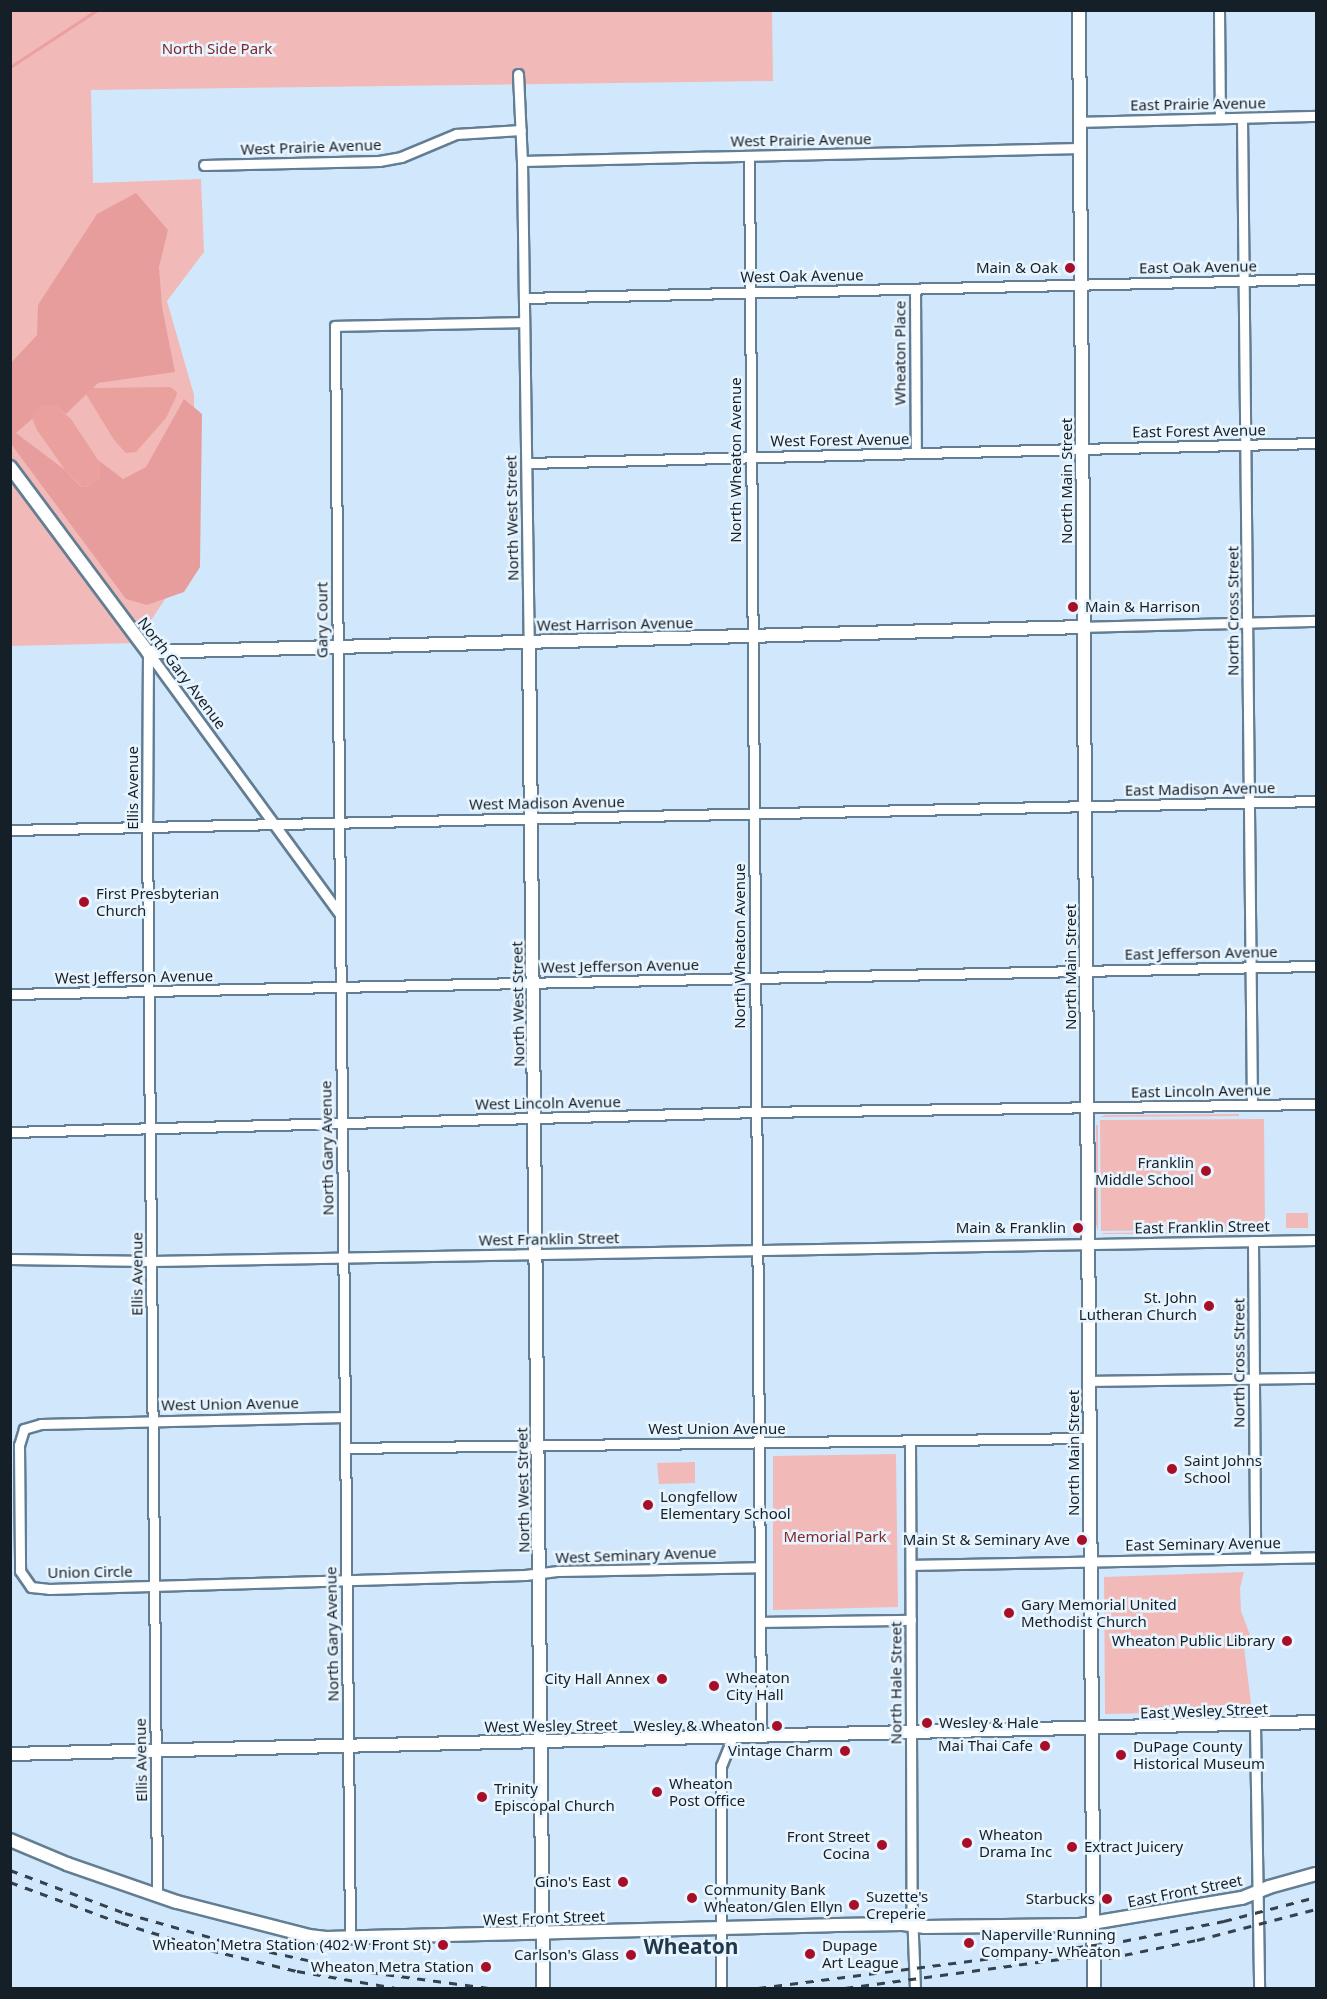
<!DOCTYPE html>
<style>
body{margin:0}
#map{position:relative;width:1327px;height:1999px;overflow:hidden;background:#d1e8fc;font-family:"Noto Sans",sans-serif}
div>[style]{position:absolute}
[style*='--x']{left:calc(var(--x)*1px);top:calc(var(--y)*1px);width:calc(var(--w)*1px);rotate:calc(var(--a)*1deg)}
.green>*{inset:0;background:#f1bab8}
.forest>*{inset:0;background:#e79d9b}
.water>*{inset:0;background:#eaa09d}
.stream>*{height:3px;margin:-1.5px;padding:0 1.5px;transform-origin:1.5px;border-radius:1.5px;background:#eaa09d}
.roads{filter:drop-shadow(2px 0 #637e93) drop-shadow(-2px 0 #637e93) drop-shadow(0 2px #637e93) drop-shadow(0 -2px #637e93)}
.minor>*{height:9px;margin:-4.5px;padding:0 4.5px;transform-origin:4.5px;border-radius:4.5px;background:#fff}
.tertiary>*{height:12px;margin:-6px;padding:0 6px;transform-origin:6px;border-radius:6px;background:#fff}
.rail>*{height:3px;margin-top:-1.5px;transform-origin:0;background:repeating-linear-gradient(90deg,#35424d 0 8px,transparent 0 16px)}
.dots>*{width:16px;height:16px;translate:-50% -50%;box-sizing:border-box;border:3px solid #e8f4fe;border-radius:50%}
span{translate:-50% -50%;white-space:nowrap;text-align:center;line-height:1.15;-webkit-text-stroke:5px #e8f4fe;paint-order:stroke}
.park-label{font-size:15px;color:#7f292d}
.street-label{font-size:15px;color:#141f28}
.poi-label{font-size:15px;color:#141f28}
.right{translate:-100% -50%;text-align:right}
.left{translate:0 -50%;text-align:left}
.district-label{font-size:21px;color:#20384b;font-weight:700}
.frame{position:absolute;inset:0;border:12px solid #141f28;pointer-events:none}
</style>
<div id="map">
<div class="green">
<i style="clip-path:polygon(10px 11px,772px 11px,773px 81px,91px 90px,93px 183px,201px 179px,204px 252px,167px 301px,194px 395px,194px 526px,177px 581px,136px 643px,11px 646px)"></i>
<i style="clip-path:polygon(1239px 1114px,1239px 1116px,1100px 1117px,1106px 1115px)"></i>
<i style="clip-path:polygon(1264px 1119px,1265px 1229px,1101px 1231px,1100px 1120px)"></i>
<i style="clip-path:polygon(1096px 1125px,1098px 1125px,1098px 1231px,1096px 1224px)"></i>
<i style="clip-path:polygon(1286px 1213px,1308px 1213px,1308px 1228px,1286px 1228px)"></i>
<i style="clip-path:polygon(1240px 1231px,1240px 1234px,1102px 1234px,1103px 1233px)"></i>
<i style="clip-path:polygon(896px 1454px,898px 1607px,773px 1610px,773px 1456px)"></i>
<i style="clip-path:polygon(695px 1462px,695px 1483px,659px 1484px,657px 1463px)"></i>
<i style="clip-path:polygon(1244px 1572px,1240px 1588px,1241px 1611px,1250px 1635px,1244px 1647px,1252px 1711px,1105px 1714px,1104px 1577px)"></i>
</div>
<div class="forest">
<i style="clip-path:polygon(136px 193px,168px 230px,159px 267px,162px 307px,175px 372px,98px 383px,66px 414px,56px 406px,32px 416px,32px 419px,16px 433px,65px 470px,81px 487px,90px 486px,100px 477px,98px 460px,123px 479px,146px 467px,184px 399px,202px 414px,200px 567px,184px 592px,147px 605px,126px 599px,11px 444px,10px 364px,37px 335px,38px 305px,97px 214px)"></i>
</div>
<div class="water">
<i style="clip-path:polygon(170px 387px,177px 392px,176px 397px,166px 418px,136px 452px,126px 453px,114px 440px,86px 394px,92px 388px)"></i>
<i style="clip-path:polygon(48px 404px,56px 406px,71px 419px,98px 460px,100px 477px,90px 486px,82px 487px,65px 470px,37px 430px,31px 416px,41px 406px)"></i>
</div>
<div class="stream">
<i style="--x:10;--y:67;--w:104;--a:-33.2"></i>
</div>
<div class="roads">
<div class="minor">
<i style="--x:1219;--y:10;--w:108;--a:89.5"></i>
<i style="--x:518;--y:74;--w:87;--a:87.4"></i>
<i style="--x:522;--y:161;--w:480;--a:89.2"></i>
<i style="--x:1242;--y:118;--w:987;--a:89.42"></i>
<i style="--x:1080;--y:122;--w:236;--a:-1.5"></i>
<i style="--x:749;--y:156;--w:1580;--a:89.56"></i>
<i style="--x:522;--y:161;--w:558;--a:-1.33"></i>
<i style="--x:204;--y:165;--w:175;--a:-1.3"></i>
<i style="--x:379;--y:161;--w:22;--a:-10"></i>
<i style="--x:401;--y:157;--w:60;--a:-22.7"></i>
<i style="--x:456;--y:134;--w:65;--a:-3.5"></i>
<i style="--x:915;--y:289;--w:164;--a:89.7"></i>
<i style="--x:524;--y:298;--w:792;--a:-1.37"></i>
<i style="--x:527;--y:463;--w:789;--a:-1.45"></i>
<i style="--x:1083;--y:627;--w:233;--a:-1.5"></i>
<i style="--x:148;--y:652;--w:325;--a:53.8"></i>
<i style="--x:340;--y:914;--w:1023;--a:89.44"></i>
<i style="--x:148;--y:652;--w:175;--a:90.3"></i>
<i style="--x:147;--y:827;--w:1069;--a:89.46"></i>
<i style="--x:10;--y:830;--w:1306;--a:-1.27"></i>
<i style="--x:340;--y:914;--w:588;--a:-90.49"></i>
<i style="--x:335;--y:326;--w:189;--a:-1.2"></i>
<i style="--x:10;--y:994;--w:1306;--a:-1.23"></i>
<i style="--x:10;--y:1132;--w:747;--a:-1.53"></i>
<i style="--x:757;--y:1112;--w:559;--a:-0.82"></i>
<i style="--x:1253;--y:1241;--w:316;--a:89.6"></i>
<i style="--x:10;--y:1259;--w:142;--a:0.8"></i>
<i style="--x:152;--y:1261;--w:1164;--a:-1.03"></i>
<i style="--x:1089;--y:1381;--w:227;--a:-0.8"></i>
<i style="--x:345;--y:1417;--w:304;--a:178.7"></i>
<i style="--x:41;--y:1424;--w:18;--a:164"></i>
<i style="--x:24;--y:1429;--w:17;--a:107"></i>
<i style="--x:19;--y:1445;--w:126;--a:89.5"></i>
<i style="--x:20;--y:1571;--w:19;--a:55"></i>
<i style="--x:31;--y:1587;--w:18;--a:6"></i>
<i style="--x:49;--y:1589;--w:476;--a:-1.7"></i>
<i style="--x:525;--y:1575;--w:34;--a:-7"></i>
<i style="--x:559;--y:1571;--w:201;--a:-1.1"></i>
<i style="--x:910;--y:1441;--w:470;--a:89.8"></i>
<i style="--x:912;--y:1911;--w:77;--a:87.8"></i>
<i style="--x:345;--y:1448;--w:744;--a:-0.77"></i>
<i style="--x:912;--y:1565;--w:404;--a:-1.1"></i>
<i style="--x:760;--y:1622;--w:151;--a:-0.8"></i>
<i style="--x:1255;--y:1725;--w:263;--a:89.1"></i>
<i style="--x:721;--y:1988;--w:222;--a:-90"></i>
<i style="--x:721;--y:1766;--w:32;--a:-68"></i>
</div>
<div class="tertiary">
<i style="--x:1079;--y:10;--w:1978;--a:89.57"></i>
<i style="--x:10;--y:467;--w:231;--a:53.3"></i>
<i style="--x:148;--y:652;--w:935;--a:-1.53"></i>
<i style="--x:529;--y:641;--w:1347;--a:89.4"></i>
<i style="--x:10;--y:1754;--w:1306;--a:-1.4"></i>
<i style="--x:10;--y:1840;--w:62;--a:22.8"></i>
<i style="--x:67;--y:1864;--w:116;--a:19.1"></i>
<i style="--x:177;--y:1902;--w:136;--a:14.4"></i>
<i style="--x:309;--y:1936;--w:17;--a:7"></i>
<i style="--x:326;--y:1938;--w:510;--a:-1.46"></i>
<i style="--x:836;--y:1925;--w:67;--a:-0.9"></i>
<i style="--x:903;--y:1924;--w:22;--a:8"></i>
<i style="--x:925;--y:1927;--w:155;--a:-0.7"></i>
<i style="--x:1080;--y:1925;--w:164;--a:-9.5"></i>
<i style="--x:1242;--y:1898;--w:29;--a:-22"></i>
<i style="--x:1269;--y:1887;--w:49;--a:-15.5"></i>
</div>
</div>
<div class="rail">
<i style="--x:10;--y:1870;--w:123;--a:20.5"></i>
<i style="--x:125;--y:1913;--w:117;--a:15.8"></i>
<i style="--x:238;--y:1945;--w:119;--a:12.2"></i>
<i style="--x:354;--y:1970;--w:136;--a:7.6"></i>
<i style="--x:10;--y:1882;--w:118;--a:20.3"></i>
<i style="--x:121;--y:1923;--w:93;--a:16.9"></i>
<i style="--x:210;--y:1950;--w:89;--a:13.6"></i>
<i style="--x:297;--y:1971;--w:99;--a:9.8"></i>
<i style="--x:1109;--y:1958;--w:90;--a:-11.6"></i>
<i style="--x:1197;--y:1940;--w:123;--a:-14.6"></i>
<i style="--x:758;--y:1988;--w:368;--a:-7.3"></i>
<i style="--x:1123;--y:1941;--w:103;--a:-11.2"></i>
<i style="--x:1224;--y:1921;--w:95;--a:-14.6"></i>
<i style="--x:845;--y:1988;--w:275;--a:-7.7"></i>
</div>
<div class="dots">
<i style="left:1070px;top:268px;background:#a70f29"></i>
<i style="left:1073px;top:607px;background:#a70f29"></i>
<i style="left:84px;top:902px;background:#a70f29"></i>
<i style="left:1206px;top:1171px;background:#a70f29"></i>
<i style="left:1078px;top:1228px;background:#a70f29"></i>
<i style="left:1209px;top:1306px;background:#a70f29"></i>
<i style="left:1172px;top:1469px;background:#a70f29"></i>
<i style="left:648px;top:1505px;background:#a70f29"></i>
<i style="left:1082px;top:1540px;background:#a70f29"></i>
<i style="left:1009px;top:1613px;background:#a70f29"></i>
<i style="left:1287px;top:1641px;background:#a70f29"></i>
<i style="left:662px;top:1679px;background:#a70f29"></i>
<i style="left:714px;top:1686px;background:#a70f29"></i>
<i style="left:927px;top:1723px;background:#a70f29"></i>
<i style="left:777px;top:1726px;background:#a70f29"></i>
<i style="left:1045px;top:1746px;background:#a70f29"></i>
<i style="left:845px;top:1751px;background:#a70f29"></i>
<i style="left:1121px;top:1755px;background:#a70f29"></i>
<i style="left:657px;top:1792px;background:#a70f29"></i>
<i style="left:482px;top:1797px;background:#a70f29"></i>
<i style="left:967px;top:1843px;background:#a70f29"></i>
<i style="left:882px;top:1845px;background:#a70f29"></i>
<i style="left:1072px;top:1847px;background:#a70f29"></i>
<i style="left:623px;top:1882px;background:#a70f29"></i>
<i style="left:692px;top:1898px;background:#a70f29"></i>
<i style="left:1107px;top:1899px;background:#a70f29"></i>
<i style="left:854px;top:1905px;background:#a70f29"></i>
<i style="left:969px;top:1943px;background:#a70f29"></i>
<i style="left:443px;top:1945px;background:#a70f29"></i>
<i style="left:810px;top:1954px;background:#a70f29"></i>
<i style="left:631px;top:1955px;background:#a70f29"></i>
<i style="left:486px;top:1967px;background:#a70f29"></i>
</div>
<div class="park-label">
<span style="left:217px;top:49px">North Side Park</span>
<span style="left:835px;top:1537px">Memorial Park</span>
</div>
<div class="street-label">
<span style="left:1198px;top:104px;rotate:-1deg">East Prairie Avenue</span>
<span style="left:801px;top:140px;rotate:-1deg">West Prairie Avenue</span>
<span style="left:311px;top:147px;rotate:-2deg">West Prairie Avenue</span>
<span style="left:1198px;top:267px;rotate:-1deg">East Oak Avenue</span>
<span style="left:802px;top:276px;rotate:-1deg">West Oak Avenue</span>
<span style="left:900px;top:353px;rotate:-90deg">Wheaton Place</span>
<span style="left:1199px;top:431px;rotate:-1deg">East Forest Avenue</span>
<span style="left:840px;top:440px;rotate:-1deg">West Forest Avenue</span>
<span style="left:736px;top:460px;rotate:-90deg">North Wheaton Avenue</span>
<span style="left:1067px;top:481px;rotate:-90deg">North Main Street</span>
<span style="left:512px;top:518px;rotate:-91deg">North West Street</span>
<span style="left:1233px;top:611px;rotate:-90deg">North Cross Street</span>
<span style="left:322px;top:620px;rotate:-90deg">Gary Court</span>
<span style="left:615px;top:624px;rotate:-1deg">West Harrison Avenue</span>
<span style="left:182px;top:673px;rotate:53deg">North Gary Avenue</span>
<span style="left:133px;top:788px;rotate:-90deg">Ellis Avenue</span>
<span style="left:1200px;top:789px;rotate:-1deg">East Madison Avenue</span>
<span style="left:547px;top:803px;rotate:-1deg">West Madison Avenue</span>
<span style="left:740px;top:946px;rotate:-90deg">North Wheaton Avenue</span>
<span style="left:1201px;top:953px;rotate:-1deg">East Jefferson Avenue</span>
<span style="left:620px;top:966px;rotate:-1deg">West Jefferson Avenue</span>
<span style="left:1071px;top:967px;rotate:-90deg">North Main Street</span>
<span style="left:134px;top:977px;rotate:-1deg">West Jefferson Avenue</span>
<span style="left:518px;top:1004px;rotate:-91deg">North West Street</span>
<span style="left:1201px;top:1091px;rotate:-1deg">East Lincoln Avenue</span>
<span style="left:548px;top:1103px;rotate:-1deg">West Lincoln Avenue</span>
<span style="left:327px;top:1148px;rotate:-91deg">North Gary Avenue</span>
<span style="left:1202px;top:1227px;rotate:-1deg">East Franklin Street</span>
<span style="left:549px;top:1239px;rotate:-1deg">West Franklin Street</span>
<span style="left:137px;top:1274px;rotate:-90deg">Ellis Avenue</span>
<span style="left:1239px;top:1363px;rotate:-90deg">North Cross Street</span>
<span style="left:230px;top:1404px;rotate:-1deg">West Union Avenue</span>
<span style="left:717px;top:1429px">West Union Avenue</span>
<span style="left:1074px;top:1453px;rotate:-90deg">North Main Street</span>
<span style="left:523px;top:1490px;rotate:-91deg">North West Street</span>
<span style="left:1203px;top:1544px;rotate:-1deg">East Seminary Avenue</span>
<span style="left:636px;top:1555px;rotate:-2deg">West Seminary Avenue</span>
<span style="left:90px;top:1572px;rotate:-1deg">Union Circle</span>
<span style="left:332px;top:1634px;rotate:-91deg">North Gary Avenue</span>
<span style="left:896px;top:1683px;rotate:-90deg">North Hale Street</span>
<span style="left:1204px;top:1711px;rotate:-2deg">East Wesley Street</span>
<span style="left:551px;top:1726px;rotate:-1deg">West Wesley Street</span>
<span style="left:141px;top:1760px;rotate:-91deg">Ellis Avenue</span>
<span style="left:1185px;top:1891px;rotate:-11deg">East Front Street</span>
<span style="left:544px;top:1918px;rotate:-2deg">West Front Street</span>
</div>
<div class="poi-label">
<span class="right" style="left:1058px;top:268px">Main &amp; Oak</span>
<span class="left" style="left:1085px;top:607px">Main &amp; Harrison</span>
<span class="left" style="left:96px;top:902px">First Presbyterian<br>Church</span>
<span class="right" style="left:1194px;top:1171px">Franklin<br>Middle School</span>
<span class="right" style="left:1066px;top:1228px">Main &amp; Franklin</span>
<span class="right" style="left:1197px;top:1306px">St. John<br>Lutheran Church</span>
<span class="left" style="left:1184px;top:1469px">Saint Johns<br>School</span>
<span class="left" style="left:660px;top:1505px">Longfellow<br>Elementary School</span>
<span class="right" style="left:1070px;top:1540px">Main St &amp; Seminary Ave</span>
<span class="left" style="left:1021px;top:1613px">Gary Memorial United<br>Methodist Church</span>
<span class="right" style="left:1275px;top:1641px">Wheaton Public Library</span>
<span class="left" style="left:726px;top:1686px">Wheaton<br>City Hall</span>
<span class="right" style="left:650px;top:1679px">City Hall Annex</span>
<span class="left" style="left:939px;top:1723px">Wesley &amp; Hale</span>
<span class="right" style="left:765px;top:1726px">Wesley &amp; Wheaton</span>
<span class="right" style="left:1033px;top:1746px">Mai Thai Cafe</span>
<span class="left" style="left:1133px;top:1755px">DuPage County<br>Historical Museum</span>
<span class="right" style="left:833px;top:1751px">Vintage Charm</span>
<span class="left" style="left:669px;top:1792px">Wheaton<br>Post Office</span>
<span class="left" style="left:494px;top:1797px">Trinity<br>Episcopal Church</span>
<span class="left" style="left:979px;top:1843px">Wheaton<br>Drama Inc</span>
<span class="right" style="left:870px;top:1845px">Front Street<br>Cocina</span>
<span class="left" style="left:1084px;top:1847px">Extract Juicery</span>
<span class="right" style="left:611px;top:1882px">Gino's East</span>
<span class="left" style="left:704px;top:1898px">Community Bank<br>Wheaton/Glen Ellyn</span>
<span class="left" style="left:866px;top:1905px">Suzette's<br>Creperie</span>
<span class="right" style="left:1095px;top:1899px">Starbucks</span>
<span class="left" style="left:981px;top:1943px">Naperville Running<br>Company- Wheaton</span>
<span class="right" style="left:431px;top:1945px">Wheaton Metra Station (402 W Front St)</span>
<span class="left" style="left:822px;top:1954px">Dupage<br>Art League</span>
<span class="right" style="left:619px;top:1955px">Carlson's Glass</span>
<span class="right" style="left:474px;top:1967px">Wheaton Metra Station</span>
</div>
<div class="district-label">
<span style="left:691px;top:1946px">Wheaton</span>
</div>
<div class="frame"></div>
</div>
